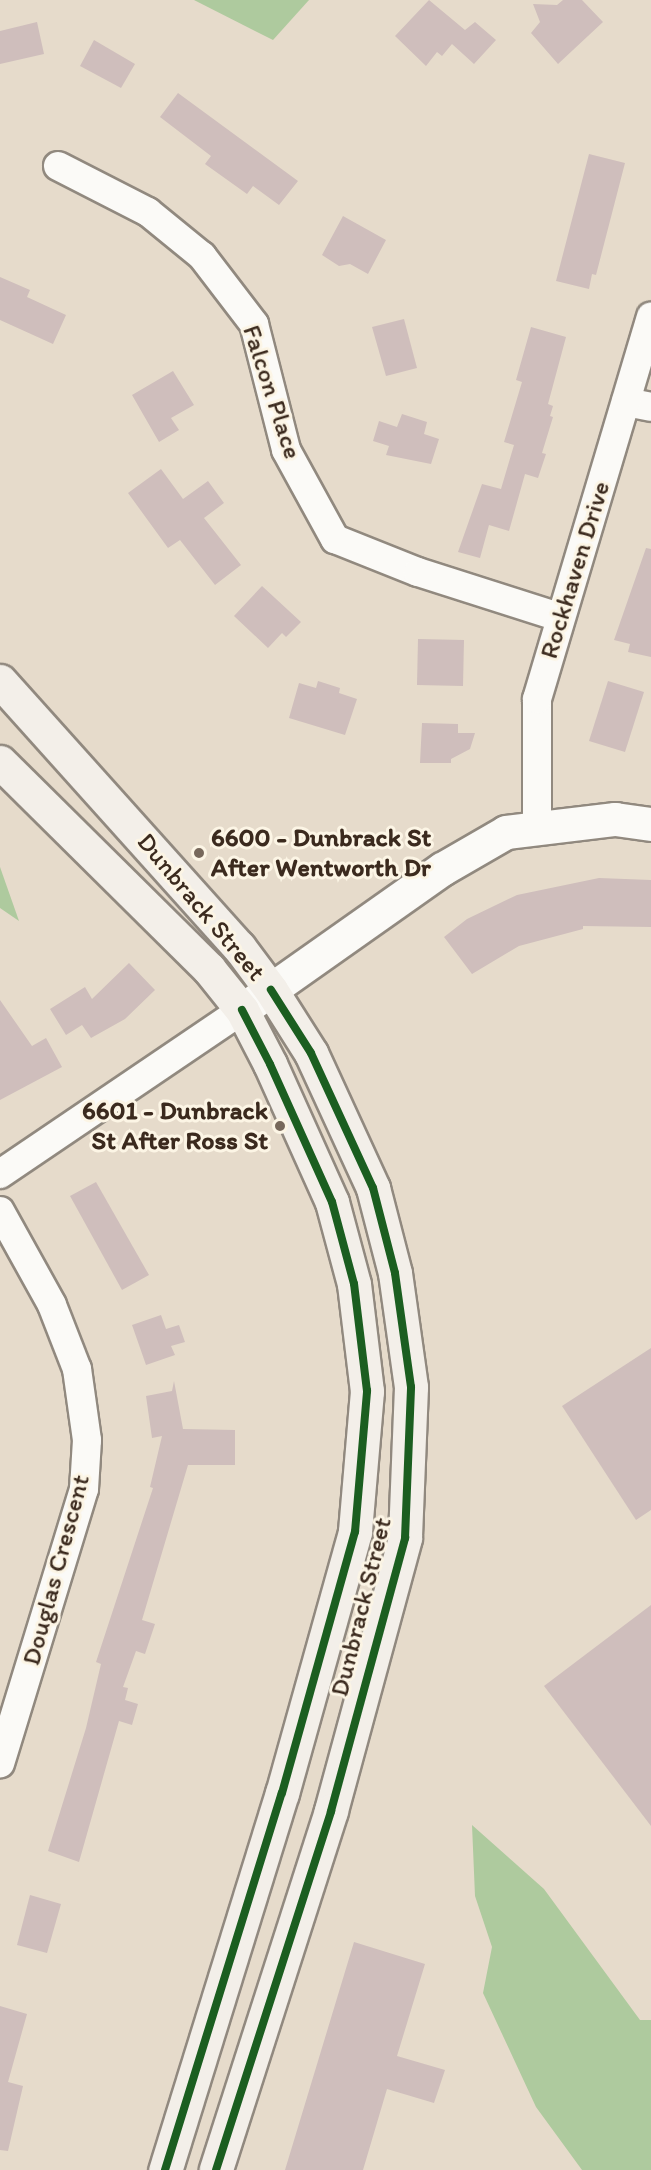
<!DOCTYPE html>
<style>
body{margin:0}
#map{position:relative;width:651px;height:2170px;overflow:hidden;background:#e6dbcb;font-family:Itim,sans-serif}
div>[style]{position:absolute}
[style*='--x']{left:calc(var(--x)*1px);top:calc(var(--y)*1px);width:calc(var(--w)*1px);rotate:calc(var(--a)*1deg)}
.forest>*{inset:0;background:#aeca9e}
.building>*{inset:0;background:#cfbebc}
.roads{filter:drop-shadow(2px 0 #91897f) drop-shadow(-2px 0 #91897f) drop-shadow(0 2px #91897f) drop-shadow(0 -2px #91897f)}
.minor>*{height:28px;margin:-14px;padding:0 14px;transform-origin:14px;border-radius:14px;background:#fbfaf7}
.tertiary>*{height:33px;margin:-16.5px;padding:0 16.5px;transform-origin:16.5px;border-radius:16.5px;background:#fbfaf7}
.secondary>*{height:33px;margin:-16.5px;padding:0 16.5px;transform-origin:16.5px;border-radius:16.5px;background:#f3efe9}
.cycleway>*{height:8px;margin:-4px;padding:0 4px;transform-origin:4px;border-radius:4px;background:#1b5e20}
.dots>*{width:16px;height:16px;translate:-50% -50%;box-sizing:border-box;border:3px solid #fcf5e5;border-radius:50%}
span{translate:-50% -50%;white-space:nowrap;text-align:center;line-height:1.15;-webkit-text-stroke:6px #fcf5e5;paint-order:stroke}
.street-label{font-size:26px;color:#3b2a1e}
.poi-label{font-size:26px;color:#3b2a1e;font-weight:700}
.left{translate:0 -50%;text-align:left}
.right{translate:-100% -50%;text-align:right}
</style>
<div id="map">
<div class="forest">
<i style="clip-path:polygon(194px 0,309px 0,273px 40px)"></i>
<i style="clip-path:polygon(0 867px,19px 921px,0 908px)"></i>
<i style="clip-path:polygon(472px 1825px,544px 1889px,640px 2020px,651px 2020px,651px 2170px,582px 2170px,536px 2107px,483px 1993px,492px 1947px,475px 1896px)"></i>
</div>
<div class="building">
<i style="clip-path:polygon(429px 0,465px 30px,475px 22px,496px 40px,474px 64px,452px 44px,442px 56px,437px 52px,426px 66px,395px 36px)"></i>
<i style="clip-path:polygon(563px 0,582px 0,603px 22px,558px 64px,531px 33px,540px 22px,533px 4px,557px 5px)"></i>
<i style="clip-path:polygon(37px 22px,44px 54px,0 64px,0 31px)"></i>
<i style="clip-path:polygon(94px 40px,135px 64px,121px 88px,80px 66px)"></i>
<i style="clip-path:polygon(178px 93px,298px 181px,279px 205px,253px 186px,247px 194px,205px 164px,211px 156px,160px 117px)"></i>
<i style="clip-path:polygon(589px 154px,625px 163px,596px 275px,592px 274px,589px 289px,556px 281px)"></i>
<i style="clip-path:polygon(343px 216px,386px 240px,368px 274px,350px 264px,339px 266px,322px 255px)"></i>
<i style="clip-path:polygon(0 277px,30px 290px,27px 297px,66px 315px,53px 344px,0 320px)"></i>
<i style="clip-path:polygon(404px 319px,417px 368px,386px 376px,372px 327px)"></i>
<i style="clip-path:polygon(531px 327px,566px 337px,548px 404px,553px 406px,550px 416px,553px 417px,542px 453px,546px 454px,538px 478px,525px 474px,509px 531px,489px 525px,480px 558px,458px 552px,482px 484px,501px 489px,514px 445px,504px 442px,522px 382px,516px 380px)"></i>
<i style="clip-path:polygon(173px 371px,194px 405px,171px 418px,179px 430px,159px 442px,132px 395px)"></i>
<i style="clip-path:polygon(402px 414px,427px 422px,424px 434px,439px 439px,431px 464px,386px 455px,389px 446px,373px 441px,379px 421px,397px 427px)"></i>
<i style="clip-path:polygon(161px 469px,183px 499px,208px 481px,224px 503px,204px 518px,241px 565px,215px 585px,180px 540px,168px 548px,128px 493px)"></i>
<i style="clip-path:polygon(646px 548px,651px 549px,651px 657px,628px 652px,630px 644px,614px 640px)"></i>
<i style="clip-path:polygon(262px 586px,301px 622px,286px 637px,282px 633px,268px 648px,234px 616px)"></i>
<i style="clip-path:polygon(418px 639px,464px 640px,463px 686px,417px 685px)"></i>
<i style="clip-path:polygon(318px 681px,340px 688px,339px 693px,357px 699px,345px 735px,289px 718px,299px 683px,316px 688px)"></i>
<i style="clip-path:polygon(608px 681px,644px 692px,625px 752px,589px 741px)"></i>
<i style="clip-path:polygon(422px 723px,458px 724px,458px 733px,475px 733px,470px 749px,451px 759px,451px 763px,420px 763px)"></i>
<i style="clip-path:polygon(599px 878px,651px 880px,651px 927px,583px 926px,583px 929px,519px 946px,472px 974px,444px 937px,467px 919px,517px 895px)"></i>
<i style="clip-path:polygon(129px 963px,155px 990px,125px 1019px,91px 1038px,82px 1025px,66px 1035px,50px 1009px,85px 987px,92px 999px)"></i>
<i style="clip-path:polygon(0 1000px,32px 1046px,46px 1038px,62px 1067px,0 1100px)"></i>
<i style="clip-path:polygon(96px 1182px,149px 1275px,122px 1290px,70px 1196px)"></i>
<i style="clip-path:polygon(161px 1315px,166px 1329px,179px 1325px,185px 1342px,171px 1346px,175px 1355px,146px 1365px,132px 1325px)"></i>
<i style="clip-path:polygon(651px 1348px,651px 1510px,636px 1520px,562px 1406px)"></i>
<i style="clip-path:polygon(174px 1381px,183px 1429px,235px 1430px,235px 1465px,188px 1465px,142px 1620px,155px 1624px,145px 1654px,136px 1651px,123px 1687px,128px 1688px,125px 1700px,138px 1704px,132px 1725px,119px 1721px,79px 1862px,48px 1851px,86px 1728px,101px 1664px,96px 1662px,153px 1488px,150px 1487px,162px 1436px,152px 1438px,146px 1396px,172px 1391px)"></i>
<i style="clip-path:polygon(651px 1605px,651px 1826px,544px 1686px)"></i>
<i style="clip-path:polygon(30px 1895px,61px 1904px,47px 1953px,17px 1945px)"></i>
<i style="clip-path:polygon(354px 1942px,425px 1964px,397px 2056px,445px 2070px,434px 2103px,387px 2089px,363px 2170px,285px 2170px)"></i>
<i style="clip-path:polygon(0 2006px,27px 2014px,8px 2082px,23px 2086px,8px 2151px,0 2150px)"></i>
</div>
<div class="roads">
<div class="minor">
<i style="--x:58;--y:166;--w:101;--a:27.1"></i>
<i style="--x:148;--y:212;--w:70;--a:39.2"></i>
<i style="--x:202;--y:256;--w:86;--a:52.6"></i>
<i style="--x:254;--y:324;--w:130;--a:75.7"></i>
<i style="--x:286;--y:450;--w:102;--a:61.2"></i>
<i style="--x:335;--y:539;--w:89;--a:21.7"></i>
<i style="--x:418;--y:572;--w:148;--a:17.7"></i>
<i style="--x:626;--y:402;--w:25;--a:11"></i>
<i style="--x:537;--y:828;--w:129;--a:-90"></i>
<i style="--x:537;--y:699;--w:399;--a:-73.4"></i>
<i style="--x:0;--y:1174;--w:292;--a:-34.1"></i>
<i style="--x:0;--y:1211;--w:107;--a:61"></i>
<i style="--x:52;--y:1305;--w:69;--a:68.7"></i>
<i style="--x:77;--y:1369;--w:72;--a:82"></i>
<i style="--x:87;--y:1440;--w:49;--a:93.5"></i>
<i style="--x:84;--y:1489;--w:287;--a:107"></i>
</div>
<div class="tertiary">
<i style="--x:242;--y:1010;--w:245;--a:-35.2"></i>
<i style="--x:442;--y:869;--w:74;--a:-30"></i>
<i style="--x:506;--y:832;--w:110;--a:-6.8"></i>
<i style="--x:615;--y:819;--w:36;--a:8"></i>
</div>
<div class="secondary">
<i style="--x:0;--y:681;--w:358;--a:48.1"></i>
<i style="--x:239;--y:947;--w:54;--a:53.3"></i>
<i style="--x:271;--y:990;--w:75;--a:57.6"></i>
<i style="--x:311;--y:1053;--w:149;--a:65.3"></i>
<i style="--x:373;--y:1188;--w:88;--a:75.5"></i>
<i style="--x:395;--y:1273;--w:115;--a:82"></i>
<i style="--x:411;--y:1387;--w:151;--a:92.3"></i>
<i style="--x:405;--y:1538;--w:283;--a:105.2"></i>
<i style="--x:331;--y:1811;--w:377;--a:107.8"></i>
<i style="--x:0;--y:762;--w:294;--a:44.7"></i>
<i style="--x:209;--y:969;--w:53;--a:51.2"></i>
<i style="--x:242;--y:1010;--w:61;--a:62.6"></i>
<i style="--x:270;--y:1064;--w:151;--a:65.8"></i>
<i style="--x:332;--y:1202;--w:85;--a:75"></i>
<i style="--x:354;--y:1284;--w:108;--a:83.1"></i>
<i style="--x:367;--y:1391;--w:142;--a:94.9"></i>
<i style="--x:355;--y:1532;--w:271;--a:105.6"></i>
<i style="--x:282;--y:1793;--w:395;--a:107.2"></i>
</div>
</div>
<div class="cycleway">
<i style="--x:165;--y:2170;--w:395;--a:-72.8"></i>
<i style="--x:282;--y:1793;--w:271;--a:-74.4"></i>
<i style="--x:355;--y:1532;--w:142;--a:-85.1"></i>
<i style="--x:367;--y:1391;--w:108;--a:-96.9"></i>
<i style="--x:354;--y:1284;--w:85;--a:-105"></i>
<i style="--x:332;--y:1202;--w:151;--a:-114.2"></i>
<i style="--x:270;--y:1064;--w:61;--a:-117.4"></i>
<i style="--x:216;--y:2170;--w:377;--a:-72.2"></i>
<i style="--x:331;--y:1811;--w:283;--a:-74.8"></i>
<i style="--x:405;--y:1538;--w:151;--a:-87.7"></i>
<i style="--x:411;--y:1387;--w:115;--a:-98"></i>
<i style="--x:395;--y:1273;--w:88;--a:-104.5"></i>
<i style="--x:373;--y:1188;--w:149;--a:-114.7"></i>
<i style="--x:311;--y:1053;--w:75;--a:-122.4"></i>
</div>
<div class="dots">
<i style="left:199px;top:853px;background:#77685b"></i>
<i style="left:280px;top:1126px;background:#77685b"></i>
</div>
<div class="street-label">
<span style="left:272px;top:392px;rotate:72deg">Falcon Place</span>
<span style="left:575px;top:570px;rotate:-73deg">Rockhaven Drive</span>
<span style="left:201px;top:907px;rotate:50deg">Dunbrack Street</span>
<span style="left:56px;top:1570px;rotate:-75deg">Douglas Crescent</span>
<span style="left:361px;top:1607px;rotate:-76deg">Dunbrack Street</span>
</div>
<div class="poi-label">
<span class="left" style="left:211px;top:853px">6600 - Dunbrack St<br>After Wentworth Dr</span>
<span class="right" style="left:268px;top:1126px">6601 - Dunbrack<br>St After Ross St</span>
</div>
</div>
